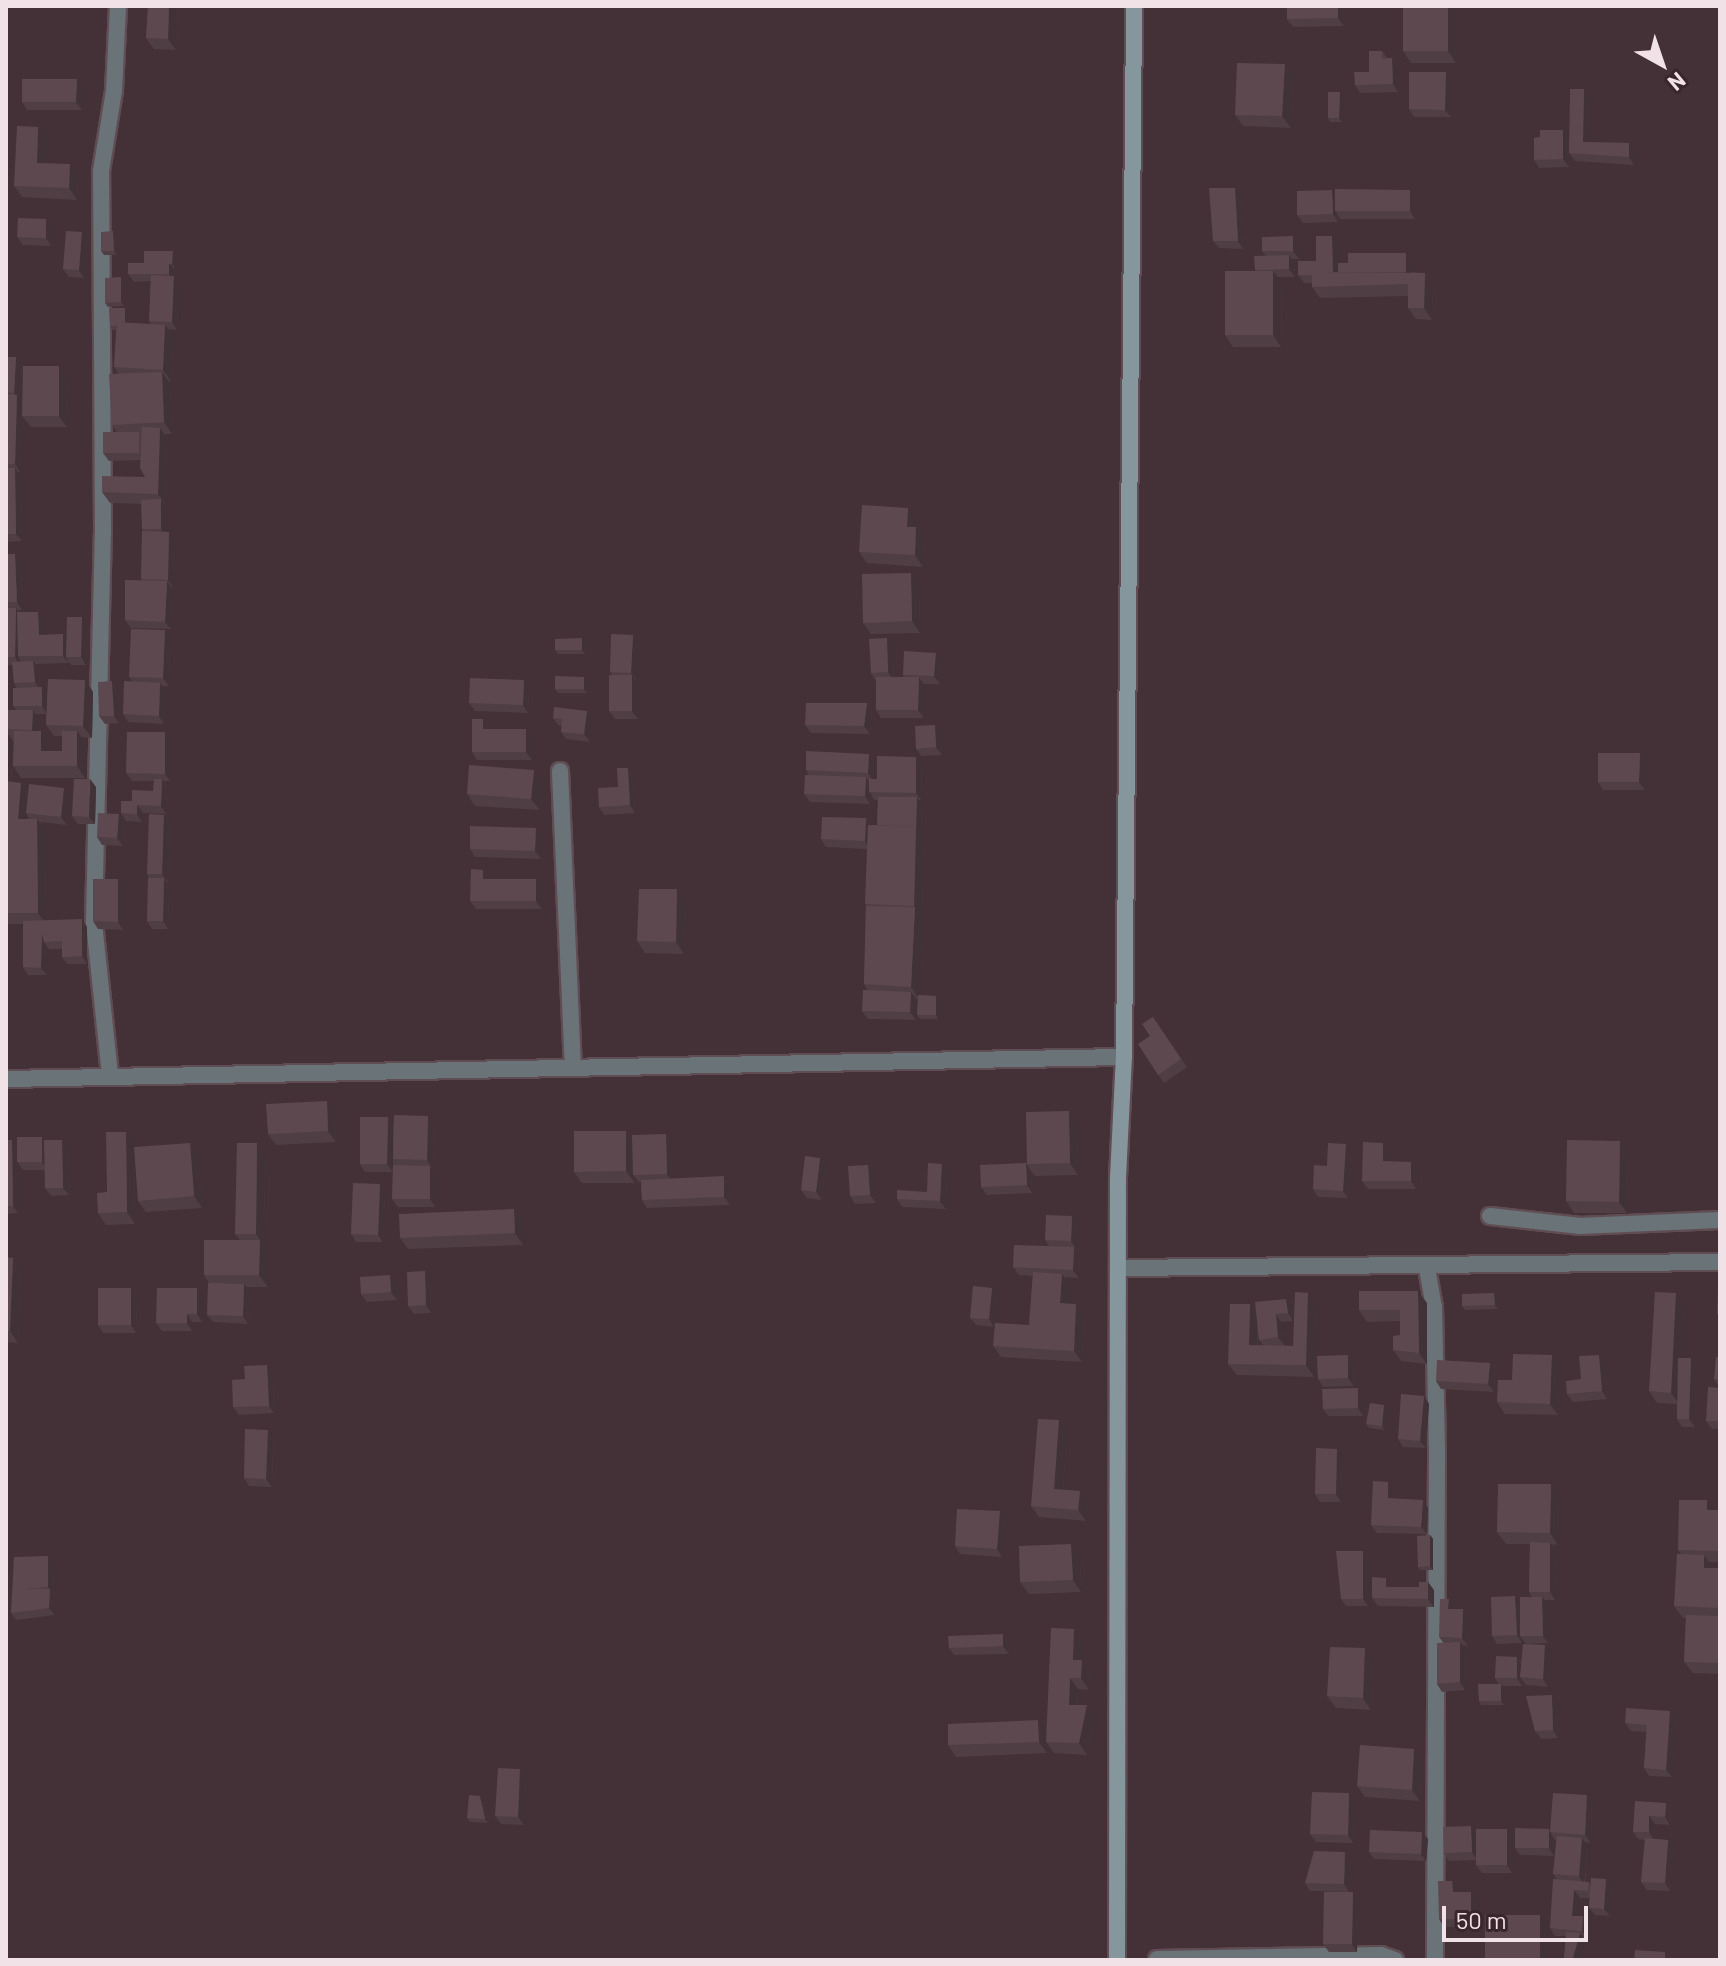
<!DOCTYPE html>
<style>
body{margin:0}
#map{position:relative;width:1726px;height:1966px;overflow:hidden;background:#443037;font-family:Barlow,sans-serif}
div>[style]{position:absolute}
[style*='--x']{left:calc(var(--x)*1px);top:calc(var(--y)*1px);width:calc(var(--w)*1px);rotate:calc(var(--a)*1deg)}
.roads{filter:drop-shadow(2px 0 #604c53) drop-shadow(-2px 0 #604c53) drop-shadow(0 2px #604c53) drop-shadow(0 -2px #604c53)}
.street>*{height:16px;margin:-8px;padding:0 8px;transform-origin:8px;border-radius:8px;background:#6a7478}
.secondary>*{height:16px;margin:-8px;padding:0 8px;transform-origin:8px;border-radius:8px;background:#86969d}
.wall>*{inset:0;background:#503e45}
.shaded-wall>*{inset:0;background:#413238}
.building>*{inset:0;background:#5d4850}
span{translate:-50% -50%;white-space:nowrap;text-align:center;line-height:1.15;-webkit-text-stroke:6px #39262d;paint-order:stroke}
.frame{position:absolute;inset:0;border:8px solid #f0e2e7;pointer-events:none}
.north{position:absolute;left:1622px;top:24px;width:80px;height:80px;-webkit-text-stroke:6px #39262d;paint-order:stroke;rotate:140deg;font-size:22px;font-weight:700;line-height:32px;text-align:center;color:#f0e2e7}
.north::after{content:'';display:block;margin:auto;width:28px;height:36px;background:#f0e2e7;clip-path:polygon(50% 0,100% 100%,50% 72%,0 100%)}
.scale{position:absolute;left:1442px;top:1906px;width:146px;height:36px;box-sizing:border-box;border:4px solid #f0e2e7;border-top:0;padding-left:10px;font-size:24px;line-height:28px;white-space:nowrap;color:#f0e2e7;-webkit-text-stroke:6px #39262d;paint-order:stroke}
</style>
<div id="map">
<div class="roads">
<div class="street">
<i style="--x:560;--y:771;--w:297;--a:87.5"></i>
<i style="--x:110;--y:1075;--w:153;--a:-96"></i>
<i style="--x:94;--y:923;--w:389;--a:-88.7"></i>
<i style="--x:103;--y:534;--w:363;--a:-90.3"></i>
<i style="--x:101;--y:171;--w:81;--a:-80.8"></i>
<i style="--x:114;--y:91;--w:85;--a:-87.3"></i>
<i style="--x:6;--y:1079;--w:1118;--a:-1.13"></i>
<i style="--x:1490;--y:1216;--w:91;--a:6.3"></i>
<i style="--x:1580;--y:1226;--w:140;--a:-2.5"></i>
<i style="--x:1118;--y:1268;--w:602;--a:-0.57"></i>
<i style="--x:1427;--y:1268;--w:40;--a:80"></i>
<i style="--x:1434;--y:1307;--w:145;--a:88.8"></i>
<i style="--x:1437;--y:1452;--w:508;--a:90.23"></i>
<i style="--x:1157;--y:1959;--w:224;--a:-1"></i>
<i style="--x:1381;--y:1955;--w:15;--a:20"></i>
</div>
<div class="secondary">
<i style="--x:1117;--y:1960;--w:782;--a:-89.93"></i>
<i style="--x:1118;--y:1178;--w:121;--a:-87.2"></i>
<i style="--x:1124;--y:1057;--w:1051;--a:-89.45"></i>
</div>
</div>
<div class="wall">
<i style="clip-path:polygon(148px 6px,178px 6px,176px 50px,154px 49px,146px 38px)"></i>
<i style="clip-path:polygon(1343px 6px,1344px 26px,1293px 27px,1287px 19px)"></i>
<i style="clip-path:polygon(1456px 15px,1456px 63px,1411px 63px,1403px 51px)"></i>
<i style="clip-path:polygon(1382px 51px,1387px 58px,1392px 58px,1398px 66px,1398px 92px,1360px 93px,1355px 85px,1369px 72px)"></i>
<i style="clip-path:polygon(1293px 76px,1291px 128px,1243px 126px,1235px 115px)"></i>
<i style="clip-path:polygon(77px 79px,82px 87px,82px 110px,27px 110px,22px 102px)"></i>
<i style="clip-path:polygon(1451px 80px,1451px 117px,1414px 117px,1409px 109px)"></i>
<i style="clip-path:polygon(1584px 89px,1589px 97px,1588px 142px,1629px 143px,1635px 151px,1634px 165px,1575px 161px,1569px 153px)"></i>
<i style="clip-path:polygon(1342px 96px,1342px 122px,1330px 122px,1328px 118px)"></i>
<i style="clip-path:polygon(38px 127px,47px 138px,45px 163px,78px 176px,77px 200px,22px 197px,14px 186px)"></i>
<i style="clip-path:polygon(1569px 137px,1569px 167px,1539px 168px,1534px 160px)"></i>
<i style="clip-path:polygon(1335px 194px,1415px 197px,1415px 219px,1340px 219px,1338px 215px,1338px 222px,1303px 223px,1297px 215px)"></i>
<i style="clip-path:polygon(1240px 196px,1243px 249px,1219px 248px,1213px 241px)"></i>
<i style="clip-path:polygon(46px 219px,52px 226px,51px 246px,23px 245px,17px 237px)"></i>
<i style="clip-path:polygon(113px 231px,116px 235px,117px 255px,104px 255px,101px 251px)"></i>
<i style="clip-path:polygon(1293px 236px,1299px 244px,1299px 259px,1291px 259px,1294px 263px,1295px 277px,1277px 277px,1282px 283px,1281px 347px,1233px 347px,1225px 335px,1256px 271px,1255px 270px,1266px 256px,1262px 251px)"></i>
<i style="clip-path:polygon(87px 239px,84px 278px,69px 277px,63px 269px)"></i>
<i style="clip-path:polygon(1338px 243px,1338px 263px,1411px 261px,1411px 272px,1425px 273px,1433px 284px,1432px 320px,1416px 319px,1408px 308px,1408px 296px,1320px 298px,1312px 287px,1312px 283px,1304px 283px,1298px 275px)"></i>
<i style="clip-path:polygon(175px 255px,175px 268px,173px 268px,175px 270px,174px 277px,179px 284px,177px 330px,168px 329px,174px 337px,171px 381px,169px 381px,170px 383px,172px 434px,165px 434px,168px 439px,166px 505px,165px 505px,166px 507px,166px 532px,169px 532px,174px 540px,173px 588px,171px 587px,172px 589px,171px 629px,131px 628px,125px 620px,142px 580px,141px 579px,143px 531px,142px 529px,142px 504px,110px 503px,102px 492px,145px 477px,141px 460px,109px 461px,103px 453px,117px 432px,112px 425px,119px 374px,114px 367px,116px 330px,112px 330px,110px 326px,128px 312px,128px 323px,151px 324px,149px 321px,151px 281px,134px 282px,128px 274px,144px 263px)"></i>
<i style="clip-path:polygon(121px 277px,123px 281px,124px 306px,108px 307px,105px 303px)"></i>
<i style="clip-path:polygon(6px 357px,16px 357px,22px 365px,20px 399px,22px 402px,20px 472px,18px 472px,21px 476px,22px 541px,6px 542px)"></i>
<i style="clip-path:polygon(68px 377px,67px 427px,31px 427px,22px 416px)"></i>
<i style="clip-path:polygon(908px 508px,916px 520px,916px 527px,925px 539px,923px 567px,867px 563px,859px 552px)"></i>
<i style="clip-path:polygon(evenodd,6px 554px,15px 554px,21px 561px,22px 610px,17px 610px,19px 612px,44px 620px,44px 635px,63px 634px,66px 639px,88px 625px,86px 665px,71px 665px,69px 662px,69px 663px,36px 664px,39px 668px,40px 687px,42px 687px,47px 694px,85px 680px,93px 692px,92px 738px,82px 737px,85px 742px,85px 778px,21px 778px,13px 766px,14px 742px,11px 782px,21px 783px,27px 790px,24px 819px,29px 819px,26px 813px,70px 796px,67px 825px,40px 822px,45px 830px,46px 920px,87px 927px,87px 964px,67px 964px,62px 957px,62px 949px,49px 949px,47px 947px,47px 975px,28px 975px,23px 967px,23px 924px,6px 924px,6px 710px,16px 710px,13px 706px,16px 687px,14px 683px,13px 665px,6px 665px,6px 554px,35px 714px,46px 714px,46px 725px,54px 736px,62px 736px,62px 751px,49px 751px,49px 742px,41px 731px,38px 731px,38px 718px,35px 714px)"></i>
<i style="clip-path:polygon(919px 585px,920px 633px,871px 634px,863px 623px)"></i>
<i style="clip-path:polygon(165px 630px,170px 638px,169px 686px,163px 686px,166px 690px,164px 724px,128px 722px,123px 714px,132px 681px,129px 677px)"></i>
<i style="clip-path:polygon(633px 635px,639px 643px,636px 680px,638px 683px,638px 719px,615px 719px,609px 711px,612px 675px,610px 672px)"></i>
<i style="clip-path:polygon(585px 642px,585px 654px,558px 654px,555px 650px)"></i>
<i style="clip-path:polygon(892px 646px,894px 677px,904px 677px,903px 675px,941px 661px,940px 684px,923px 684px,924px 718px,881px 718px,876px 710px,876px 681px,871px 673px)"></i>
<i style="clip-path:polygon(524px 680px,529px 688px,528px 713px,475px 711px,469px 703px)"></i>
<i style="clip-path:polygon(587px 681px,587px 693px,558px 693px,555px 689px)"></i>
<i style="clip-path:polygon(118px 689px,119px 723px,105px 724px,99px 716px)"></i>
<i style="clip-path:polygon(867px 703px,872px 711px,870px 734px,811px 733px,805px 725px)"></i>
<i style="clip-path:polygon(587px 711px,593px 719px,590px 742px,566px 739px,561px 732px,562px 726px,558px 725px,553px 718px)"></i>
<i style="clip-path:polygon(483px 719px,489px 727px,489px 729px,526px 729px,532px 736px,532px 760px,477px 760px,472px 752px)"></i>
<i style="clip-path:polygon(165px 732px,171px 740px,170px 781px,164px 781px,167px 787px,166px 814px,143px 813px,142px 822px,126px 821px,121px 813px,132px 801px,153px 791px,154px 781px,132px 781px,126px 773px)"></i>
<i style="clip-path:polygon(940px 732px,942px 755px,921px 756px,916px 749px)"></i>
<i style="clip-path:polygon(1640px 753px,1645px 761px,1645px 790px,1603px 790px,1598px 782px)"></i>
<i style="clip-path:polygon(869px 754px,874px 762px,873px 779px,877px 779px,916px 757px,922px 765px,921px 800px,919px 800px,922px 805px,921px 834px,924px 838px,922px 917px,923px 919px,919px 995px,936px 996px,939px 999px,938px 1019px,920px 1019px,917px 1015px,918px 999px,916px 999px,916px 1020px,868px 1019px,862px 1011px,868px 991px,864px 984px,867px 849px,826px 847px,821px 839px,866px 818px,871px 825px,877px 825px,878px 800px,874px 800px,871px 794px,870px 804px,810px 802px,804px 794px,809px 776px,806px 770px)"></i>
<i style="clip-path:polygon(534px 770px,542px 782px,540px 810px,475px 806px,467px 794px)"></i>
<i style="clip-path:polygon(633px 775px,635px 813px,604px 815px,599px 807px)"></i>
<i style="clip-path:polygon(96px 787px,95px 824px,78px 824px,72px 816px)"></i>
<i style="clip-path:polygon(124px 822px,123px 846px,102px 845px,97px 837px)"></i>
<i style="clip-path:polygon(170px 822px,168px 882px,166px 882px,169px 886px,168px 929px,152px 929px,147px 921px,149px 878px,147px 874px)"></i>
<i style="clip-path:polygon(541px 836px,541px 859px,475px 857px,470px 849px)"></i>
<i style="clip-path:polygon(483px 870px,489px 879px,536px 879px,542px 887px,542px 909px,476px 909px,470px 901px)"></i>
<i style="clip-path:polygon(118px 879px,123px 887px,123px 930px,98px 929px,93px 921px)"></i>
<i style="clip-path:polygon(677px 889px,686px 901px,684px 954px,645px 953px,637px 941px)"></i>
<i style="clip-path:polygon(1153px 1017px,1187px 1067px,1164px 1083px,1138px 1044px,1150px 1036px)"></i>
<i style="clip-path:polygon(327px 1101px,335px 1112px,336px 1142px,276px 1145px,268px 1134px)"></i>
<i style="clip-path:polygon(428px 1116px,434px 1124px,432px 1168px,435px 1173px,435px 1207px,398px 1207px,392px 1199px,393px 1172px,365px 1172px,360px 1164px,388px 1117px,393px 1125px)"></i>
<i style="clip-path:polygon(1077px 1123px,1078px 1175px,1035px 1176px,1031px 1171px,1032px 1193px,987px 1195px,981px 1187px,1026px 1163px)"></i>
<i style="clip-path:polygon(626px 1131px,632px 1140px,666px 1134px,671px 1142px,672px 1179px,729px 1184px,730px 1205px,647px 1208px,642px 1200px,641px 1182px,639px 1182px,635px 1177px,635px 1183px,582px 1183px,574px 1172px)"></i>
<i style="clip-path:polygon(126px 1132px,134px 1143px,135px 1224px,106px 1225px,98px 1213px,107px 1192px)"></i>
<i style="clip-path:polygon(42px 1137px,44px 1140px,62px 1140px,67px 1147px,69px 1195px,51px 1196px,45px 1188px,45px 1170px,23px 1170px,18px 1163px,18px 1213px,6px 1214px,6px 1140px,17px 1147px)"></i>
<i style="clip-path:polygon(1620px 1141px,1628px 1152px,1627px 1213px,1574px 1213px,1566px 1201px)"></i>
<i style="clip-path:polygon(190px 1143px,198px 1154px,202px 1208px,146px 1212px,138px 1201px)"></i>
<i style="clip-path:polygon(257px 1143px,265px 1154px,264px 1246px,268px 1252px,268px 1287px,246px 1287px,250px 1292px,248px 1324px,213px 1322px,207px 1315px,209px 1283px,204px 1275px,240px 1240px,235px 1234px)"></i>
<i style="clip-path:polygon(1388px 1150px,1388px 1161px,1417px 1170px,1416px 1189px,1368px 1189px,1362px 1181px)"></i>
<i style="clip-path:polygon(1351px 1152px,1348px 1198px,1318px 1197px,1313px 1189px,1327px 1166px)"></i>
<i style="clip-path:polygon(820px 1158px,826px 1166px,822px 1200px,807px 1198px,801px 1190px)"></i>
<i style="clip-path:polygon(868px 1165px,873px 1172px,876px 1203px,855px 1204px,850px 1196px)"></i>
<i style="clip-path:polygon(947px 1171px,946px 1209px,902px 1207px,897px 1199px,927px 1192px)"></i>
<i style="clip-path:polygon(380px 1184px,385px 1192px,383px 1242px,356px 1242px,351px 1234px)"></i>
<i style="clip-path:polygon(514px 1209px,522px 1221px,523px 1245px,408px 1249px,400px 1238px)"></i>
<i style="clip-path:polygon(1072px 1216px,1077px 1224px,1076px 1249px,1080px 1255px,1079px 1278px,1065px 1277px,1070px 1285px,1069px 1304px,1076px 1304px,1084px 1316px,1082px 1362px,1001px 1357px,993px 1346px,1029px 1325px,1033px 1276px,1019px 1275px,1013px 1267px,1049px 1246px,1045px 1240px)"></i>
<i style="clip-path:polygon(6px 1257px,21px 1269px,18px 1343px,6px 1342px)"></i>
<i style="clip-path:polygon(390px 1275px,396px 1283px,397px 1300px,367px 1302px,361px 1294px)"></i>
<i style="clip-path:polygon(430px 1279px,431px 1313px,414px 1314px,408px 1306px)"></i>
<i style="clip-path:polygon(992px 1288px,997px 1295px,994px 1327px,976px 1325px,970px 1318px)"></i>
<i style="clip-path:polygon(137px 1296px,136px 1333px,103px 1333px,98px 1325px)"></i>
<i style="clip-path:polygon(202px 1296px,202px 1322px,192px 1322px,192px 1331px,162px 1331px,156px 1323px)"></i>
<i style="clip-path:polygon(1497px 1297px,1498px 1309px,1465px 1310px,1462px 1306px)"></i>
<i style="clip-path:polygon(1427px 1303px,1427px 1364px,1401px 1361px,1393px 1350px,1400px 1335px,1400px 1321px,1367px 1322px,1359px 1310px)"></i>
<i style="clip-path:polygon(evenodd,1250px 1304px,1256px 1313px,1292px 1307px,1293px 1321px,1281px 1322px,1284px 1345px,1293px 1346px,1316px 1304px,1314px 1377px,1237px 1375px,1228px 1364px,1250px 1304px,1258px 1331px,1259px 1340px,1263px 1345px,1258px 1345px,1258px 1331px)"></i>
<i style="clip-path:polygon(1684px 1305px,1681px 1358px,1691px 1358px,1696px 1366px,1695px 1427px,1682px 1427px,1677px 1419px,1677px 1404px,1657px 1403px,1649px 1391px)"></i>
<i style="clip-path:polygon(1348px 1355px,1353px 1363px,1354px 1386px,1323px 1387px,1318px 1379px)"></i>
<i style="clip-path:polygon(1720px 1357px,1720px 1429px,1712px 1429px,1706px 1421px,1720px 1388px,1714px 1379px)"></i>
<i style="clip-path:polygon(1604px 1362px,1607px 1399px,1573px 1402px,1567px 1394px)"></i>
<i style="clip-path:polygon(1490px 1363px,1495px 1371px,1494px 1392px,1441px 1389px,1436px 1381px)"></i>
<i style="clip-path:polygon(267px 1365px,273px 1373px,274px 1413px,239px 1415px,233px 1407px,245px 1379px)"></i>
<i style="clip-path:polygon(1560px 1367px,1558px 1415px,1505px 1414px,1497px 1402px)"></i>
<i style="clip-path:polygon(1363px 1396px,1363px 1416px,1328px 1416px,1323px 1409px)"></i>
<i style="clip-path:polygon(1424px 1396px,1429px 1404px,1426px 1448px,1403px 1447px,1398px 1439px)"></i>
<i style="clip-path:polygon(1384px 1405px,1387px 1409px,1384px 1430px,1369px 1428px,1366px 1424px)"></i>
<i style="clip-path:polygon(1067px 1432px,1063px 1490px,1080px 1491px,1088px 1503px,1086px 1521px,1039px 1517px,1031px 1506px)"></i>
<i style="clip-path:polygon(273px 1438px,272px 1487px,249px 1486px,244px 1478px)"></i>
<i style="clip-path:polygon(1342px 1456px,1341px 1502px,1320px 1502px,1315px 1494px)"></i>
<i style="clip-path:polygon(1551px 1484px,1559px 1496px,1558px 1545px,1552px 1544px,1556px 1550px,1555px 1600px,1544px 1600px,1548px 1605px,1548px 1643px,1526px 1644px,1522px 1639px,1522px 1643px,1497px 1644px,1492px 1636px,1520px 1602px,1532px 1597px,1529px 1592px,1530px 1544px,1506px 1544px,1497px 1532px)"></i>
<i style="clip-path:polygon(1393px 1489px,1393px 1499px,1423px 1500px,1428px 1508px,1427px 1534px,1377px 1533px,1371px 1525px)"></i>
<i style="clip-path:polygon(1707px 1500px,1713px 1510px,1720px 1510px,1720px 1562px,1709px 1562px,1712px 1568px,1720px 1568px,1720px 1674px,1693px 1673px,1684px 1662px,1686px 1618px,1683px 1618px,1674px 1606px,1681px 1554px,1678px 1550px)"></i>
<i style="clip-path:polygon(1005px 1519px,1002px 1557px,960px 1554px,955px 1546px)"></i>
<i style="clip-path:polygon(1430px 1535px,1433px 1539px,1433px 1570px,1420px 1570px,1418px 1567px)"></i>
<i style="clip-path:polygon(1363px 1551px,1368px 1559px,1368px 1606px,1346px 1606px,1341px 1599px)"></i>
<i style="clip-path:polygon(1080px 1555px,1081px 1592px,1029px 1594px,1020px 1582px)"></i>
<i style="clip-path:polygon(53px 1564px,55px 1615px,16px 1620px,11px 1613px)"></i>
<i style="clip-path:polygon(1391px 1585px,1391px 1587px,1434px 1590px,1434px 1607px,1378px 1606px,1372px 1598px)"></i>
<i style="clip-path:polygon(1454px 1607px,1454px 1609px,1463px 1609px,1469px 1617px,1468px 1646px,1462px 1645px,1466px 1650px,1465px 1690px,1442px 1692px,1437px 1684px,1443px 1642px,1439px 1637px)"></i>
<i style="clip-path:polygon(1003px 1634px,1008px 1642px,1009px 1654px,954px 1655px,949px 1648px)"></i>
<i style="clip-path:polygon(1082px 1641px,1082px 1660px,1090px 1672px,1089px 1690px,1078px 1689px,1078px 1705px,1095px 1717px,1087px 1755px,1054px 1753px,1047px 1743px,1047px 1753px,956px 1757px,948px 1745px,1046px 1731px)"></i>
<i style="clip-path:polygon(1550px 1653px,1548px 1687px,1526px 1685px,1522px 1680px,1522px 1686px,1502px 1686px,1504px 1688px,1504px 1705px,1481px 1705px,1479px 1701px,1499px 1684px,1495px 1678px,1517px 1657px,1522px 1663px)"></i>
<i style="clip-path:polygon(1373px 1660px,1371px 1710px,1336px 1708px,1327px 1696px)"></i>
<i style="clip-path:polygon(1557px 1703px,1558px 1738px,1541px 1739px,1535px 1731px)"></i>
<i style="clip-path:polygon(1676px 1719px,1672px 1777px,1649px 1776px,1644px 1768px,1646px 1732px,1631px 1731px,1625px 1723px)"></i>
<i style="clip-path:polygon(1414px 1749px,1422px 1760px,1420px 1801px,1365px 1797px,1357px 1786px)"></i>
<i style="clip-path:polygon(526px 1777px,524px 1825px,501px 1824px,495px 1816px)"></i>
<i style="clip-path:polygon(1349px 1793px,1355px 1800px,1353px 1843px,1316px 1842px,1310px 1834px)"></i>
<i style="clip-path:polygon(483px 1800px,488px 1823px,470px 1822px,467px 1818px)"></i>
<i style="clip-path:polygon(1592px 1803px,1591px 1843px,1585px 1842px,1588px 1846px,1585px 1882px,1589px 1882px,1591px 1885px,1606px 1879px,1612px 1887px,1610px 1916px,1595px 1915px,1589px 1908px,1590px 1898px,1580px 1898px,1578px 1916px,1583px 1916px,1589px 1924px,1587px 1938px,1583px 1938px,1585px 1940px,1564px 1960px,1566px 1936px,1555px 1936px,1550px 1928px,1557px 1880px,1553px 1874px,1556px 1840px,1554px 1839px,1554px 1856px,1520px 1855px,1515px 1848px,1549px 1829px,1550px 1830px)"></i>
<i style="clip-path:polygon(1666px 1803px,1671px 1811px,1670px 1825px,1655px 1824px,1654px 1839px,1668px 1840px,1674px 1847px,1670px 1891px,1647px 1890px,1641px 1882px,1645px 1840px,1638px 1839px,1633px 1832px)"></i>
<i style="clip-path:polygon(1476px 1833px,1512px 1836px,1512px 1873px,1482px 1873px,1476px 1865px,1476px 1860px,1449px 1861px,1444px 1853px)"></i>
<i style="clip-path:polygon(1428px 1839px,1426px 1861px,1374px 1859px,1369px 1852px)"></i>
<i style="clip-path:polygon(1351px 1860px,1349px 1892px,1310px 1891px,1305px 1883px)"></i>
<i style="clip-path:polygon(1452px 1881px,1458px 1888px,1458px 1892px,1471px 1892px,1476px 1899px,1477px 1927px,1444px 1927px,1439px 1919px)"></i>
<i style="clip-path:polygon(1353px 1892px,1358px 1900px,1357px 1952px,1329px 1952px,1323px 1944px)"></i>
</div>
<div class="shaded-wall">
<i style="clip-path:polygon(169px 6px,178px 6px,176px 50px,168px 39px)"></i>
<i style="clip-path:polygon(1338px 6px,1343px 6px,1344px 26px,1338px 18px)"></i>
<i style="clip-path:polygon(1448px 6px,1450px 6px,1456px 15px,1456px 63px,1448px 51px)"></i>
<i style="clip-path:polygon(1392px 58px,1398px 66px,1398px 92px,1393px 84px)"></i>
<i style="clip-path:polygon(1285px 64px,1293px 76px,1291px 128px,1282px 116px)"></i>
<i style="clip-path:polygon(1446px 72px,1451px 80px,1451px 117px,1445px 110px)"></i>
<i style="clip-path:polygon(77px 79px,82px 87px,82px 110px,76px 102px)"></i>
<i style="clip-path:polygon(1584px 89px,1589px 97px,1588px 150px,1583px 142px)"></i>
<i style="clip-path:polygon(1340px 92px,1342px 96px,1342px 122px,1339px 118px)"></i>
<i style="clip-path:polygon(38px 127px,47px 138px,45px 174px,37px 163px)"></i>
<i style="clip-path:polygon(1563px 130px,1569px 137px,1569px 167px,1563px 159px)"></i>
<i style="clip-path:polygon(1629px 143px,1635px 151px,1634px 165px,1629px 157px)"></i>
<i style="clip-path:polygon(70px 164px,78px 176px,77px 200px,69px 188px)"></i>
<i style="clip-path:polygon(1235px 188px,1240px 196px,1243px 249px,1238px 241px)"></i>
<i style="clip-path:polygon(1332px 190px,1338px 198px,1335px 211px,1338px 215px,1338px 222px,1333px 214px)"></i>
<i style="clip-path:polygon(1410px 190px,1415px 197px,1415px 219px,1410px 211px)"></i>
<i style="clip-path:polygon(46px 219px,52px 226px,51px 246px,46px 238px)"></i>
<i style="clip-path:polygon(113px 231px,116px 235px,117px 255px,114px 251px)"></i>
<i style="clip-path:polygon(82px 232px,87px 239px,84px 278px,79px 270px)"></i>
<i style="clip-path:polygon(1293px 236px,1299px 244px,1299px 259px,1293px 251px)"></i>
<i style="clip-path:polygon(1332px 236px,1338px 243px,1339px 282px,1333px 274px)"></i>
<i style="clip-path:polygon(173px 251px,175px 255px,175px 268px,172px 264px)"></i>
<i style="clip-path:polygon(1406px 253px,1411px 261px,1411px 281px,1406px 274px)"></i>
<i style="clip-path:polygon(1289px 255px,1294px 263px,1295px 277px,1289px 269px)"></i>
<i style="clip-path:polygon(169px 263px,175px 270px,174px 277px,179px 284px,177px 330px,172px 322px,173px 280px,169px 274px)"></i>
<i style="clip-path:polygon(1273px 271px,1282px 283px,1281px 347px,1273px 335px)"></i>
<i style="clip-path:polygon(1425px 273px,1433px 284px,1432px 320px,1424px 308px)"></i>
<i style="clip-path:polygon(121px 277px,123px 281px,124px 306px,121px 302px)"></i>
<i style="clip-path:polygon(125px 308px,128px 312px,128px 330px,125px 326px)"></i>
<i style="clip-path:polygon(165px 325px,174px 337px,171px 381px,163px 370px)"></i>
<i style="clip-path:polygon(16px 357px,22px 365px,20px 399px,22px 402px,20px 472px,15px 464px,17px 396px,14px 393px)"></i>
<i style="clip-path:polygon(59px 366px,68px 377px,67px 427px,59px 416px)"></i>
<i style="clip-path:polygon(162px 372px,170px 383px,172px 434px,164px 422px)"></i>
<i style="clip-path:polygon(160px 428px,168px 439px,166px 505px,158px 494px)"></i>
<i style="clip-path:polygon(15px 468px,21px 476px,22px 541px,16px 534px)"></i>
<i style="clip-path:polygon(161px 499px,166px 507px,166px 536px,161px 529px)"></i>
<i style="clip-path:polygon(908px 508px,916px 520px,916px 538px,907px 527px)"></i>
<i style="clip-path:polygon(916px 527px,925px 539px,923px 567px,915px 555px)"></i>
<i style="clip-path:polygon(169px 532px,174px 540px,173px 588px,168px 580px)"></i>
<i style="clip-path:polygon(15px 554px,21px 561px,22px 610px,17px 602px)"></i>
<i style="clip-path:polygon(911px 573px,919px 585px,920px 633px,912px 621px)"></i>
<i style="clip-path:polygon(167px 581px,172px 589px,171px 629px,165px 622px)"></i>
<i style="clip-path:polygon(16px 608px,21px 616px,18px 656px,20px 660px,20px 665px,15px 657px)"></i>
<i style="clip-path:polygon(38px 612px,44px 620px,44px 643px,39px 635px)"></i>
<i style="clip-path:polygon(82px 617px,88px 625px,86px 665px,81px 657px)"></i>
<i style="clip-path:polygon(165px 630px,170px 638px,169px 686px,163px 678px)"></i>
<i style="clip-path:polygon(63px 634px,69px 642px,66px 657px,69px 663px,63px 656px)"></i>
<i style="clip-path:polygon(633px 635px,639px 643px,637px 680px,631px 673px)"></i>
<i style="clip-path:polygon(582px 638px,585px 642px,585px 654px,582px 650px)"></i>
<i style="clip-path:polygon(887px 638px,892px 646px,894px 680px,888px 672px)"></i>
<i style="clip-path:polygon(936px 653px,941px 661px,940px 684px,934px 676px)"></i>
<i style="clip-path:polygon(33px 661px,39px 668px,40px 690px,35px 682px)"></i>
<i style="clip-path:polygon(632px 675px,638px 683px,638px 719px,632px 711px)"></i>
<i style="clip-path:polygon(584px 677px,587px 681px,587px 693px,584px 689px)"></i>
<i style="clip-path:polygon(919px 677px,924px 685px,924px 718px,918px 710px)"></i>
<i style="clip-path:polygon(85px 680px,93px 692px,92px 738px,83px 726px)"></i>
<i style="clip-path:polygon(524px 680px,529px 688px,528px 713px,523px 705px)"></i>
<i style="clip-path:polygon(112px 681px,118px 689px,119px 723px,114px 716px)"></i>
<i style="clip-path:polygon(160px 683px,166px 690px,164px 724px,159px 716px)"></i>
<i style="clip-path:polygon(42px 687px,47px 694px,47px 714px,42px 706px)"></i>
<i style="clip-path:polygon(867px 703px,872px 711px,870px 734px,864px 726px)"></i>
<i style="clip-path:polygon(33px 710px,38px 718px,38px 738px,32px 730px)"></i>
<i style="clip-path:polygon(587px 711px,593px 719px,590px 742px,584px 734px)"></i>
<i style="clip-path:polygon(483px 719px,489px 727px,488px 736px,483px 729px)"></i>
<i style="clip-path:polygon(935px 725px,940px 732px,942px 755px,936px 747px)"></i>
<i style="clip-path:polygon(526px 729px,532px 736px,532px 760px,526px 752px)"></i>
<i style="clip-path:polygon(6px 731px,14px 742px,10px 787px,6px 781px)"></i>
<i style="clip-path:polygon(41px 731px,49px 742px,49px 763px,41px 751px)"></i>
<i style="clip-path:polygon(77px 731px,85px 742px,85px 778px,77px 766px)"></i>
<i style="clip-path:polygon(165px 732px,171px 740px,170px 781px,165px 774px)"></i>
<i style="clip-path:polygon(1640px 753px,1645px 761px,1645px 790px,1639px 782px)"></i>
<i style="clip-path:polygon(869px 754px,874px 762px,873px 781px,868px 773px)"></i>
<i style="clip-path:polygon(916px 757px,922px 765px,921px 800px,916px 793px)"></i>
<i style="clip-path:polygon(628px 768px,633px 775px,635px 813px,630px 805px)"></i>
<i style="clip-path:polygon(534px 770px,542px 782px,540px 810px,531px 799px)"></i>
<i style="clip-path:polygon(866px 777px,871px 785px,869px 792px,871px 794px,870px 804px,865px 796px)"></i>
<i style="clip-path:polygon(90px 779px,96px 787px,95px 824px,89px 817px)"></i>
<i style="clip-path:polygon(162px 779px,167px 787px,166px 814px,161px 806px)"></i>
<i style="clip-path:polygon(21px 783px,27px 790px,24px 829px,18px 821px)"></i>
<i style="clip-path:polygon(64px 788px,70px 796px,67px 825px,61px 817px)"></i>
<i style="clip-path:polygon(917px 797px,922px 805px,921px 834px,924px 838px,922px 917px,914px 906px)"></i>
<i style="clip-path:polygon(137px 805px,143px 813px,142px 822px,137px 814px)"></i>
<i style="clip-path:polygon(119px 814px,124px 822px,123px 846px,117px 838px)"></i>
<i style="clip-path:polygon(164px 815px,170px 822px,168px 882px,162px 874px)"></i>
<i style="clip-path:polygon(866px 818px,872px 826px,871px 849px,865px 841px)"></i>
<i style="clip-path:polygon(37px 819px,45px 830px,46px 924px,38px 913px)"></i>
<i style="clip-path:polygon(536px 828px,541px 836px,541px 859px,535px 851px)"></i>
<i style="clip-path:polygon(483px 870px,489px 877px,489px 887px,483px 879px)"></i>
<i style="clip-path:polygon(164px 878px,169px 886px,168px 929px,163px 921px)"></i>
<i style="clip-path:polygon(118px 879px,123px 887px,123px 930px,118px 922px)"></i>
<i style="clip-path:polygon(536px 879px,542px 887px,542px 909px,536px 901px)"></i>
<i style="clip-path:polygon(677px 889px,686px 901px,684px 954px,676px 942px)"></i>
<i style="clip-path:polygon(915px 907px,923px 919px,919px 999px,911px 987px)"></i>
<i style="clip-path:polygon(82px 919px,87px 927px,87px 964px,82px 956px)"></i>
<i style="clip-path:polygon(42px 933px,44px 942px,47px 947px,47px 975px,41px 968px)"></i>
<i style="clip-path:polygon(911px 992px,917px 1000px,916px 1020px,910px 1012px)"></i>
<i style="clip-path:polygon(936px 996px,939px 999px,938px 1019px,936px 1015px)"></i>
<i style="clip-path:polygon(327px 1101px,335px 1112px,336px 1142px,328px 1131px)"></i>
<i style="clip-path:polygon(1069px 1111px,1077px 1123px,1078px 1175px,1070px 1163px)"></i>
<i style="clip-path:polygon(428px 1116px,434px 1124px,432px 1168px,427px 1160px)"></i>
<i style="clip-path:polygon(388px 1117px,393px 1125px,393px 1172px,387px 1164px)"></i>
<i style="clip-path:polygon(626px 1131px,634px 1143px,633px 1175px,635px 1177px,635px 1183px,626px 1171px)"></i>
<i style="clip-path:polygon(126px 1132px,134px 1143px,135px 1224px,127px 1212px)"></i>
<i style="clip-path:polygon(666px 1134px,671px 1142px,672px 1182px,667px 1174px)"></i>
<i style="clip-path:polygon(42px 1137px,47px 1145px,47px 1170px,42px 1162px)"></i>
<i style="clip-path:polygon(12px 1140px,18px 1148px,18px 1213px,13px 1206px)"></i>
<i style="clip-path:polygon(62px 1140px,67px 1147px,69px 1195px,63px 1188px)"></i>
<i style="clip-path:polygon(1620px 1141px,1628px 1152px,1627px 1213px,1619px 1202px)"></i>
<i style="clip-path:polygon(190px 1143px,198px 1154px,202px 1208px,194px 1196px)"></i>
<i style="clip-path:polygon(257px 1143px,265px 1154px,264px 1246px,256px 1234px)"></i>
<i style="clip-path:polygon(1383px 1143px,1388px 1150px,1388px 1169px,1383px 1161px)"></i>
<i style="clip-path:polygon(1346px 1144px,1351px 1152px,1348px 1198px,1343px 1191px)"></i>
<i style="clip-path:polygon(820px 1158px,826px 1166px,822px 1200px,816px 1192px)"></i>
<i style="clip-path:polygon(1411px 1162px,1417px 1170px,1416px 1189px,1411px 1181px)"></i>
<i style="clip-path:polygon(1026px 1163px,1031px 1171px,1032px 1193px,1027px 1185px)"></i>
<i style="clip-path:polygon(942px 1164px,947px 1171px,946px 1209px,940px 1201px)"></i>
<i style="clip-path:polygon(868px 1165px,873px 1172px,876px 1203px,870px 1195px)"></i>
<i style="clip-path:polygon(430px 1166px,435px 1173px,435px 1207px,430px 1199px)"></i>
<i style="clip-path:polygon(724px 1176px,729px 1184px,730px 1205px,724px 1197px)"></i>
<i style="clip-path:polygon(380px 1184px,385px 1192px,383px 1242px,378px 1235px)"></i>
<i style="clip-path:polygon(514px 1209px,522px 1221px,523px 1245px,515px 1233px)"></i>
<i style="clip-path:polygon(1072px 1216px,1077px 1224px,1076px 1249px,1071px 1241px)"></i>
<i style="clip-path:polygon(260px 1240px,268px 1252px,268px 1287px,259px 1275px)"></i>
<i style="clip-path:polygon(1074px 1247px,1080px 1255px,1079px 1278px,1073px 1270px)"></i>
<i style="clip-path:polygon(13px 1258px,21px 1269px,18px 1343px,10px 1331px)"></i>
<i style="clip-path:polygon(425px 1271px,430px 1279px,431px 1313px,426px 1305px)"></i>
<i style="clip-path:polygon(1062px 1274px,1070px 1285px,1069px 1315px,1060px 1303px)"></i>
<i style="clip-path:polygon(390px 1275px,396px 1283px,397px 1300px,391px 1292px)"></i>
<i style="clip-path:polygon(244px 1284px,250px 1292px,248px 1324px,243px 1316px)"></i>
<i style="clip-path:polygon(131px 1288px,137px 1296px,136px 1333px,131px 1325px)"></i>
<i style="clip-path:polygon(197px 1288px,202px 1296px,202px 1322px,197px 1314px)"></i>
<i style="clip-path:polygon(992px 1288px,997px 1295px,994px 1327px,989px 1319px)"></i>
<i style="clip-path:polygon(1418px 1291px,1427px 1303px,1427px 1364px,1419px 1353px)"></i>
<i style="clip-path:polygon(1308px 1293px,1316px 1304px,1314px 1377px,1306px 1365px)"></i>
<i style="clip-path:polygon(1494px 1293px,1497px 1297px,1498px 1309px,1495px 1305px)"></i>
<i style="clip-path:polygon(1676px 1293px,1684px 1305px,1679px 1404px,1671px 1393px)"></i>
<i style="clip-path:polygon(1286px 1299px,1292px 1307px,1293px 1321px,1288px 1313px)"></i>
<i style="clip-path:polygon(1076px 1304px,1084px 1316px,1082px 1362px,1074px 1351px)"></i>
<i style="clip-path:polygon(1250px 1304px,1258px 1316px,1257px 1357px,1249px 1345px)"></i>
<i style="clip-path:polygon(187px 1314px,192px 1322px,192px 1331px,187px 1323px)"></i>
<i style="clip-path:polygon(1276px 1314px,1281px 1322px,1284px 1345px,1278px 1337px)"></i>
<i style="clip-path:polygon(1348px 1355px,1353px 1363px,1354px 1386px,1348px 1378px)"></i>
<i style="clip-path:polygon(1552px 1355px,1560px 1367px,1558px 1415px,1550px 1404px)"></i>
<i style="clip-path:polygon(1599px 1355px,1604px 1362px,1607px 1399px,1602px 1391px)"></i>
<i style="clip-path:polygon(1691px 1358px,1696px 1366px,1695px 1427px,1689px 1419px)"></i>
<i style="clip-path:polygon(1490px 1363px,1495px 1371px,1494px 1392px,1488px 1384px)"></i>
<i style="clip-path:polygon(267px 1365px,273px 1373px,274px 1413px,269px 1406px)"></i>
<i style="clip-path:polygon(1358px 1388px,1363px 1396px,1363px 1416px,1358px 1408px)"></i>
<i style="clip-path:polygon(1424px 1396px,1429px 1404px,1426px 1448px,1420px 1441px)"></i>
<i style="clip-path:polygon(1384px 1405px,1387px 1409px,1384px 1430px,1382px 1426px)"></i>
<i style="clip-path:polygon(1059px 1420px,1067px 1432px,1062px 1501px,1054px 1489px)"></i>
<i style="clip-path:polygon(268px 1430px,273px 1438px,272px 1487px,266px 1479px)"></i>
<i style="clip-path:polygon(1337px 1449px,1342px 1456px,1341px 1502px,1336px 1494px)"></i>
<i style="clip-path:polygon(1388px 1482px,1393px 1489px,1393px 1506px,1388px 1498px)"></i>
<i style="clip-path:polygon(1551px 1484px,1559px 1496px,1558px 1545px,1550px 1533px)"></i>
<i style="clip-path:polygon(1080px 1491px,1088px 1503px,1086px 1521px,1078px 1510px)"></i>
<i style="clip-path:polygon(1423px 1500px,1428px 1508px,1427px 1534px,1421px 1527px)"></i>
<i style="clip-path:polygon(1707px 1500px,1715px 1512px,1707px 1510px)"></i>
<i style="clip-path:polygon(1000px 1511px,1005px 1519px,1002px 1557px,997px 1549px)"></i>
<i style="clip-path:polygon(1430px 1535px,1433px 1539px,1433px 1570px,1430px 1566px)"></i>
<i style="clip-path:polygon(1550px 1543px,1556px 1550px,1555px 1600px,1550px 1592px)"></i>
<i style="clip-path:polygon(1071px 1544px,1080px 1555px,1081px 1592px,1073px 1580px)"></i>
<i style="clip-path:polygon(1363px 1551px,1368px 1559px,1368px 1606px,1363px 1599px)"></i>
<i style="clip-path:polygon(1704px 1555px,1712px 1567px,1712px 1579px,1704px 1568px)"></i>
<i style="clip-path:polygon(48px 1556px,53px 1564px,54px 1595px,48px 1587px)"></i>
<i style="clip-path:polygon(1386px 1578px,1391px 1585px,1391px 1595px,1386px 1587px)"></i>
<i style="clip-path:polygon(1428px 1582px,1434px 1590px,1434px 1607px,1428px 1599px)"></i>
<i style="clip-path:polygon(50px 1589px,55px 1597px,55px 1615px,49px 1608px)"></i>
<i style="clip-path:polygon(1515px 1596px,1521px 1603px,1520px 1636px,1522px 1639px,1522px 1643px,1517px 1635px)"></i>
<i style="clip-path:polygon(1542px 1597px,1548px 1605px,1548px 1643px,1543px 1636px)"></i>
<i style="clip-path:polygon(1449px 1599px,1454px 1607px,1454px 1617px,1448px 1609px)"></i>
<i style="clip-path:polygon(1463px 1609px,1469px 1617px,1468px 1646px,1462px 1638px)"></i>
<i style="clip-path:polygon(1074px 1629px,1082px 1641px,1082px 1660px,1090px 1672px,1089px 1690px,1081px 1678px,1073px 1660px)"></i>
<i style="clip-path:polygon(1003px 1634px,1008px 1642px,1009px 1654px,1003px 1646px)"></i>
<i style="clip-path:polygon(1460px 1642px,1466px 1650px,1465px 1690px,1460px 1682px)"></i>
<i style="clip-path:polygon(1545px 1645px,1550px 1653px,1548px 1687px,1543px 1679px)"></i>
<i style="clip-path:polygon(1365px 1648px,1373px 1660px,1371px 1710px,1363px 1698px)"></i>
<i style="clip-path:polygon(1517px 1657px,1522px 1665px,1520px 1677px,1522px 1680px,1522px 1686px,1517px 1678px)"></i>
<i style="clip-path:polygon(1070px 1678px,1078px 1689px,1077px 1716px,1069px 1705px)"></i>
<i style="clip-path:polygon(1501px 1684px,1504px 1688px,1504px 1705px,1501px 1701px)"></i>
<i style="clip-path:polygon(1552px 1695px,1557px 1703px,1558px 1738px,1553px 1730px)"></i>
<i style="clip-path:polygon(1087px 1705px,1095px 1717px,1087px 1755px,1079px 1743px)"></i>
<i style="clip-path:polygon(1670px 1711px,1676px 1719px,1672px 1777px,1666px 1770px)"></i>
<i style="clip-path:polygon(1038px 1720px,1047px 1732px,1047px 1753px,1039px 1742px)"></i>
<i style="clip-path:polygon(1414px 1749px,1422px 1760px,1420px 1801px,1412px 1790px)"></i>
<i style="clip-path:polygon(520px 1769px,526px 1777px,524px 1825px,518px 1817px)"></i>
<i style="clip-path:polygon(1349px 1793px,1355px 1800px,1353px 1843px,1348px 1835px)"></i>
<i style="clip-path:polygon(1587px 1795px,1592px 1803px,1591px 1843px,1585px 1835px)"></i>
<i style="clip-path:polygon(480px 1796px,483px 1800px,488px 1823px,485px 1819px)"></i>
<i style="clip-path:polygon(1666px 1803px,1671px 1811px,1670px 1825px,1665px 1817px)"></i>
<i style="clip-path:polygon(1649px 1816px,1655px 1824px,1654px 1840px,1649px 1832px)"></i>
<i style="clip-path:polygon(1471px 1826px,1477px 1834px,1477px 1860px,1472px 1852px)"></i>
<i style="clip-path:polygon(1507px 1829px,1512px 1836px,1512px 1873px,1507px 1865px)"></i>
<i style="clip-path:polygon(1549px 1829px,1554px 1839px,1554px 1856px,1549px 1848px)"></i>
<i style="clip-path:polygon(1422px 1832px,1428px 1839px,1426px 1861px,1421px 1854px)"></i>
<i style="clip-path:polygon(1582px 1838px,1588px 1846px,1584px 1884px,1579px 1876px)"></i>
<i style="clip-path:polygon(1668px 1840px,1674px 1847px,1670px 1891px,1665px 1883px)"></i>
<i style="clip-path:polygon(1345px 1852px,1351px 1860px,1349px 1892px,1344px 1884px)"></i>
<i style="clip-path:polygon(1606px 1879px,1612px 1887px,1610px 1916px,1604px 1909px)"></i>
<i style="clip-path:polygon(1452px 1881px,1458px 1888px,1458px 1900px,1453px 1892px)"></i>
<i style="clip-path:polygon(1574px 1890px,1580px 1898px,1578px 1923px,1572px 1916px)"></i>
<i style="clip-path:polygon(1353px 1892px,1358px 1900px,1357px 1952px,1352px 1944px)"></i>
<i style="clip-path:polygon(1471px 1892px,1476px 1899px,1477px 1927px,1471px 1919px)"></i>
<i style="clip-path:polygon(1540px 1915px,1548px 1926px,1548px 1960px,1540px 1960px)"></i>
<i style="clip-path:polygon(1583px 1916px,1589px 1924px,1587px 1938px,1582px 1931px)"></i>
<i style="clip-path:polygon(1580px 1933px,1585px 1940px,1580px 1960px,1573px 1958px)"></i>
</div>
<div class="building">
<i style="clip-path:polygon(148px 6px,169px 6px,168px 39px,146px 38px)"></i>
<i style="clip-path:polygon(1287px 6px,1338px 6px,1338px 18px,1287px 19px)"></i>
<i style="clip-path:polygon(1403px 6px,1448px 6px,1448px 51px,1403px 51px)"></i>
<i style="clip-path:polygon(1369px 51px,1382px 51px,1382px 59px,1392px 58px,1393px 84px,1355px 85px,1354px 72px,1369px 72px)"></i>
<i style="clip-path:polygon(1237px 63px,1285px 64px,1282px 116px,1235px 115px)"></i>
<i style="clip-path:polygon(1409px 72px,1446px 72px,1445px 110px,1409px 109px)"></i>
<i style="clip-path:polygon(22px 79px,77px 79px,76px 102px,22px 102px)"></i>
<i style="clip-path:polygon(1570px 89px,1584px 89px,1583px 142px,1629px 143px,1629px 157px,1569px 153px)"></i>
<i style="clip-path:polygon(1328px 92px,1340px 92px,1339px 118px,1328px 118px)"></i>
<i style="clip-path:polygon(17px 126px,38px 127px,37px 163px,70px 164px,69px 188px,14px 186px)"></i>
<i style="clip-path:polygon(1540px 130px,1563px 130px,1563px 159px,1534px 160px,1534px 138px,1540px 137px)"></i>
<i style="clip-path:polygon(1209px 188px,1235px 188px,1238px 241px,1213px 241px)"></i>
<i style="clip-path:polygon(1335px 189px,1410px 190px,1410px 211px,1335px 211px)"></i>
<i style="clip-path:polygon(1332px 190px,1333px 214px,1297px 215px,1297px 191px)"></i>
<i style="clip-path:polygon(18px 218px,46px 219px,46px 238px,17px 237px)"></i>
<i style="clip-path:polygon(66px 231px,82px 232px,79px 270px,63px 269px)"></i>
<i style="clip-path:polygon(113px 231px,114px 251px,101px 251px,101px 232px)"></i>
<i style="clip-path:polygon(1293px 236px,1293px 251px,1262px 251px,1262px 237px)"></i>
<i style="clip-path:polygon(1316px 236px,1332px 236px,1333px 272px,1312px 272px,1312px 275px,1298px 275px,1298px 261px,1316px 261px)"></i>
<i style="clip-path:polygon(144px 251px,173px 251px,172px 264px,169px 264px,169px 263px,144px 263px)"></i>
<i style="clip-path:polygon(1348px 253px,1406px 253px,1406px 272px,1338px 272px,1338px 263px,1348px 263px)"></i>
<i style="clip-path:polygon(1289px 255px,1289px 269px,1255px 270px,1254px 256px)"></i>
<i style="clip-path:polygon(128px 263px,169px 263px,169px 274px,128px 274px)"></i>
<i style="clip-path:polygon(1225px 271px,1273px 271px,1273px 335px,1225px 335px)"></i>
<i style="clip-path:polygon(1312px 272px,1425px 273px,1424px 308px,1408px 308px,1408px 284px,1312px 287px)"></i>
<i style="clip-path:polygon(151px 275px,174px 276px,172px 322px,149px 321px)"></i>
<i style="clip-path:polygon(121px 277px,121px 302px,105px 303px,105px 278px)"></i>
<i style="clip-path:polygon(109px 308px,125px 308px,125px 323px,117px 322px,116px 326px,110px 326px)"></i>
<i style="clip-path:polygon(117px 322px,165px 325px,163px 370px,114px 367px)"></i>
<i style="clip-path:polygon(6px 357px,16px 357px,14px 393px,6px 392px)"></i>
<i style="clip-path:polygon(23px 366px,59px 366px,59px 416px,22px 416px)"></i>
<i style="clip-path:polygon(162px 372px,164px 422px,112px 425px,109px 374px)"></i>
<i style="clip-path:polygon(6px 394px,17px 395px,15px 464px,6px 464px)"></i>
<i style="clip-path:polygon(142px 427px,160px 428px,158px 494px,102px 492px,102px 476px,145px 477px,140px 468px)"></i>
<i style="clip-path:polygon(103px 432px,139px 432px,139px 453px,103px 453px)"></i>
<i style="clip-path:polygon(6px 468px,15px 468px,16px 534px,6px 534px)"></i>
<i style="clip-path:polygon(161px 499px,161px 529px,142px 529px,141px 500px)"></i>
<i style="clip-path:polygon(862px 505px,908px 508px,907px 527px,916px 527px,915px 555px,859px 552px)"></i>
<i style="clip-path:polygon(142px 531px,169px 532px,168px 580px,141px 579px)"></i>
<i style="clip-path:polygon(6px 554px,15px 554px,17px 602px,6px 602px)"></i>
<i style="clip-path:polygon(911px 573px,912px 621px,863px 623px,862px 574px)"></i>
<i style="clip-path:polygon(125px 580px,167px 581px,165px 622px,125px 620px)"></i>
<i style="clip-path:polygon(6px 608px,16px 608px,15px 657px,6px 657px)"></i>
<i style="clip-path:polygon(17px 612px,38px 612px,39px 635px,63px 634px,63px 656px,18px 656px)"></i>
<i style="clip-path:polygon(67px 617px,82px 617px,81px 657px,66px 657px)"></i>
<i style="clip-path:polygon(131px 629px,165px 630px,163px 678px,129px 677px)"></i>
<i style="clip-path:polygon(611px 634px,633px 635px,631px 673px,610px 672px)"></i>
<i style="clip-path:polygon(582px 638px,582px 650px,555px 650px,555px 639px)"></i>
<i style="clip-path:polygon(887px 638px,888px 672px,871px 673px,869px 639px)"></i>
<i style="clip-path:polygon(904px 651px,936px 653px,934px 676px,903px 675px)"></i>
<i style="clip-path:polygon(33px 661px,35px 682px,14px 683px,12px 662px)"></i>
<i style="clip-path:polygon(609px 675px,632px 675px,632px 711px,609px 711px)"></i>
<i style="clip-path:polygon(555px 676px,584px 677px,584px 689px,555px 689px)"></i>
<i style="clip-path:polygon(876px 677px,919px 677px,918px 710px,876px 710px)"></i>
<i style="clip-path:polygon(470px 678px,524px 680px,523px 705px,469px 703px)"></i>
<i style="clip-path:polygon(48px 679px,85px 680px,83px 726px,46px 725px)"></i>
<i style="clip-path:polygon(112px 681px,114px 716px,99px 716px,98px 682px)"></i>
<i style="clip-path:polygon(124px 681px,160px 683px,159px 716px,123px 714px)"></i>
<i style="clip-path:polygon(42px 687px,42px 706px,13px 706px,13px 688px)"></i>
<i style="clip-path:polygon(806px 703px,867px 703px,864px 726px,805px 725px)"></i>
<i style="clip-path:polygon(554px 707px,587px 711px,584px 734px,561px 732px,562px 719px,553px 718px)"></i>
<i style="clip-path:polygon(6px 710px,33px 710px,32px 730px,6px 729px)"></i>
<i style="clip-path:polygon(472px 719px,483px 719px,483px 729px,526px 729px,526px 752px,472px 752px)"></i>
<i style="clip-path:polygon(935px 725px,936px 747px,916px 749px,915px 726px)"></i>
<i style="clip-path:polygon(14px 731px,41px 731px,41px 751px,62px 751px,62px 731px,77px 731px,77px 766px,13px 766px)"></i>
<i style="clip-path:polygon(127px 732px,165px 732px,165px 774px,126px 773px)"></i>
<i style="clip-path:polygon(806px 751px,869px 754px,868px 773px,806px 770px)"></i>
<i style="clip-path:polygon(1598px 753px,1640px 753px,1639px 782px,1598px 782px)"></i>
<i style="clip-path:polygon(877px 756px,916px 757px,916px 793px,869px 792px,869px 779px,877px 779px)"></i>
<i style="clip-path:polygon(469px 765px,534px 770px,531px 799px,467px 794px)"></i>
<i style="clip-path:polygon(617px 768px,628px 768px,630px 805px,599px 807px,598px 788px,618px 787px)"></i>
<i style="clip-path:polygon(805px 775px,866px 777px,865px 796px,804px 794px)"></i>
<i style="clip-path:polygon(74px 779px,90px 779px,89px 817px,72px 816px)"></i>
<i style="clip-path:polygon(154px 779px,162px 779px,161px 806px,137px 805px,137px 814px,121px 813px,121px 801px,132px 801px,132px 790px,153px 791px)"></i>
<i style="clip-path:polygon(6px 781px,21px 783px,18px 819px,6px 819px)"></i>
<i style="clip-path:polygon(29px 784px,64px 788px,61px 817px,26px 813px)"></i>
<i style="clip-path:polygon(878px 797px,917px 797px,916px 827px,877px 825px)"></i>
<i style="clip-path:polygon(98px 813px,119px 814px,117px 838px,97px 837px)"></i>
<i style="clip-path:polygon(149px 814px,164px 815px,162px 874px,147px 874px)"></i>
<i style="clip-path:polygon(822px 817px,866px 818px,865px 841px,821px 839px)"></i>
<i style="clip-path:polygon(6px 819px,37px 819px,38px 913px,6px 913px)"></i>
<i style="clip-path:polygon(868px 825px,916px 827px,914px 906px,865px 904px)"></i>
<i style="clip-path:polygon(470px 826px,536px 828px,535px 851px,470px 849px)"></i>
<i style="clip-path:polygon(471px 869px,483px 870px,483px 879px,536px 879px,536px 901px,470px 901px)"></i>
<i style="clip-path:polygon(148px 878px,164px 878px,163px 921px,147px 921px)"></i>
<i style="clip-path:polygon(93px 879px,118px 879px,118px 922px,93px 921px)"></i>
<i style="clip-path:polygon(639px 889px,677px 889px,676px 942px,637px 941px)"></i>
<i style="clip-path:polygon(866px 906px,915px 907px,911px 987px,864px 984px)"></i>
<i style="clip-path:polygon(82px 919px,82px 956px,62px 957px,62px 941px,44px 942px,42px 933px,41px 968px,23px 967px,23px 921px)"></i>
<i style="clip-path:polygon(863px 990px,911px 992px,910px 1012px,862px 1011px)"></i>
<i style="clip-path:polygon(918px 995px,936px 996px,936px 1015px,917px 1015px)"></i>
<i style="clip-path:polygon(1153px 1017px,1181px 1059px,1158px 1075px,1138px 1044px,1150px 1036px,1142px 1024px)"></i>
<i style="clip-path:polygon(327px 1101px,328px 1131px,268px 1134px,266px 1104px)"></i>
<i style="clip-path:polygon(1069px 1111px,1070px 1163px,1027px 1164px,1026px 1112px)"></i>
<i style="clip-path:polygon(394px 1115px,428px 1116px,427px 1160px,393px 1159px)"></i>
<i style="clip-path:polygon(360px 1117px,388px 1117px,387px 1164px,360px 1164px)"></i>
<i style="clip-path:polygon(574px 1131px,626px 1131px,626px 1171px,574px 1172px)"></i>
<i style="clip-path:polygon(106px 1132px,126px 1132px,127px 1212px,98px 1213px,97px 1193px,107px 1192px)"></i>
<i style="clip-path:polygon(666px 1134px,667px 1174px,633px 1175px,632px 1135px)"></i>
<i style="clip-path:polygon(17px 1137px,42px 1137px,42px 1162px,17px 1162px)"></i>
<i style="clip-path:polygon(6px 1140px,12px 1140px,13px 1206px,6px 1206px)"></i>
<i style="clip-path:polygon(44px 1140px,62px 1140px,63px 1188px,45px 1188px)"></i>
<i style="clip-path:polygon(1567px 1140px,1620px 1141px,1619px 1202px,1566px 1201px)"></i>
<i style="clip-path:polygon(1363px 1142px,1383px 1143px,1383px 1161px,1411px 1162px,1411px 1181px,1362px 1181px)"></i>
<i style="clip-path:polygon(190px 1143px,194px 1196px,138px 1201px,134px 1147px)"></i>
<i style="clip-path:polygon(237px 1143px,257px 1143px,256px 1234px,235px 1234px)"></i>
<i style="clip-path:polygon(1328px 1143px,1346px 1144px,1343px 1191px,1313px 1189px,1314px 1165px,1327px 1166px)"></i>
<i style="clip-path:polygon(805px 1156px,820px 1158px,816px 1192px,801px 1190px)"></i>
<i style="clip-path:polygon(928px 1163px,942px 1164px,940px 1201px,897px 1199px,897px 1190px,927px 1192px)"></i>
<i style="clip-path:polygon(1026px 1163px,1027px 1185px,981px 1187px,980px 1165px)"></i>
<i style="clip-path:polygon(393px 1165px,430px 1166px,430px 1199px,392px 1199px)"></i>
<i style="clip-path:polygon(868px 1165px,870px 1195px,850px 1196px,848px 1166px)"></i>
<i style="clip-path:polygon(724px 1176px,724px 1197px,642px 1200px,641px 1180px)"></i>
<i style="clip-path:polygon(353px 1183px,380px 1184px,378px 1235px,351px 1234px)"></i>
<i style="clip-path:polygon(514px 1209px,515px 1233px,400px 1238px,399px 1214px)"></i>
<i style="clip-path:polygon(1046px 1215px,1072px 1216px,1071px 1241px,1045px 1240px)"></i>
<i style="clip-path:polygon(204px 1240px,260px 1240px,259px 1275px,204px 1275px)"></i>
<i style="clip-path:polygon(1014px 1245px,1074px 1247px,1073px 1270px,1013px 1267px)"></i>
<i style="clip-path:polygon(6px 1257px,13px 1258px,10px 1331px,6px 1331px)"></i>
<i style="clip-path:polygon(425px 1271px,426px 1305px,408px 1306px,407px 1272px)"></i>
<i style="clip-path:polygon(1033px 1272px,1062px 1274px,1060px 1303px,1076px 1304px,1074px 1351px,993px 1346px,995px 1323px,1029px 1325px)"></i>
<i style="clip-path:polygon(390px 1275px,391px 1292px,361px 1294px,360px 1277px)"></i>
<i style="clip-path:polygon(208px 1283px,244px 1284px,243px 1316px,207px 1315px)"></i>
<i style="clip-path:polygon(973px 1286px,992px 1288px,989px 1319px,970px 1318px)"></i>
<i style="clip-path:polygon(98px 1288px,131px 1288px,131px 1325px,98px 1325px)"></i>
<i style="clip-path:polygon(157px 1288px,197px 1288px,197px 1314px,187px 1314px,187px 1323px,156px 1323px)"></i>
<i style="clip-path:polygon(1718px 1288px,1720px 1288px,1720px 1314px,1717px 1314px)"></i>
<i style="clip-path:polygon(1359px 1291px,1418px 1291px,1419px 1353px,1393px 1350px,1393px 1336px,1400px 1335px,1400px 1310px,1359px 1310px)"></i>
<i style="clip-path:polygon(1295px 1292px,1308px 1293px,1306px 1365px,1228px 1364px,1230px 1304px,1250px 1304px,1249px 1345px,1293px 1346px)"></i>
<i style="clip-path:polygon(1655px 1292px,1676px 1293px,1671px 1393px,1649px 1391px)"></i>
<i style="clip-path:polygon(1494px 1293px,1495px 1305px,1462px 1306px,1462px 1294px)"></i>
<i style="clip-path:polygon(1286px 1299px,1288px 1313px,1276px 1314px,1278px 1337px,1259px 1340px,1255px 1302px)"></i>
<i style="clip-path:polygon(1513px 1354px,1552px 1355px,1550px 1404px,1497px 1402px,1498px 1380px,1512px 1380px)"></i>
<i style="clip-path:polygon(1348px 1355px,1348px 1378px,1318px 1379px,1317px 1356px)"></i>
<i style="clip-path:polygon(1599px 1355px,1602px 1391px,1567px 1394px,1566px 1381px,1581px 1379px,1579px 1356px)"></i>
<i style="clip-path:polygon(1716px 1357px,1720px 1357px,1720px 1380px,1714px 1379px)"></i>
<i style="clip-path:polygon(1678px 1358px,1691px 1358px,1689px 1419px,1677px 1419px)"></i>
<i style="clip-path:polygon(1437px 1360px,1490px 1363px,1488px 1384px,1436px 1381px)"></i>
<i style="clip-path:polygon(267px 1365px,269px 1406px,233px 1407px,232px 1380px,245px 1379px,244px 1366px)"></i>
<i style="clip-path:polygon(1708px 1387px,1720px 1388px,1720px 1421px,1706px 1421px)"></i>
<i style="clip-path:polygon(1358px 1388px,1358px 1408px,1323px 1409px,1322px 1389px)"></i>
<i style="clip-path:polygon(1401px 1394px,1424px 1396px,1420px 1441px,1398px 1439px)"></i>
<i style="clip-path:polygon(1370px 1403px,1384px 1405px,1382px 1426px,1366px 1424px)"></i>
<i style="clip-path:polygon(1038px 1419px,1059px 1420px,1054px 1489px,1080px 1491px,1078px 1510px,1031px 1506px)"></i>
<i style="clip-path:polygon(245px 1429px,268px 1430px,266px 1479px,244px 1478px)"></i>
<i style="clip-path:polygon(1316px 1448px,1337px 1449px,1336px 1494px,1315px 1494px)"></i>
<i style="clip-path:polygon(1373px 1481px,1388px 1482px,1388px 1498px,1423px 1500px,1421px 1527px,1371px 1525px)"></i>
<i style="clip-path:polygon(1498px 1484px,1551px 1484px,1550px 1533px,1497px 1532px)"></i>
<i style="clip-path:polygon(1679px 1500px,1707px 1500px,1707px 1510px,1720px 1510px,1720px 1551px,1678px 1550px)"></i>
<i style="clip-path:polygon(957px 1509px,1000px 1511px,997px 1549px,955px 1546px)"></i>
<i style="clip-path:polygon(1430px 1535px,1430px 1566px,1418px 1567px,1417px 1536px)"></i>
<i style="clip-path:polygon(1530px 1542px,1550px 1543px,1550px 1592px,1529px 1592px)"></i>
<i style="clip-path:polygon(1071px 1544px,1073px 1580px,1020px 1582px,1019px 1546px)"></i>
<i style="clip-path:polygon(1336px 1551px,1363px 1551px,1363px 1599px,1341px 1599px)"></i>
<i style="clip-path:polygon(1677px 1554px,1704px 1555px,1704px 1568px,1720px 1568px,1720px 1608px,1674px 1606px)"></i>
<i style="clip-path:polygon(48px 1556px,48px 1587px,27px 1589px,50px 1589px,49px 1608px,11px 1613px,14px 1557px)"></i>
<i style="clip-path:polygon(1372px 1577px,1386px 1578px,1386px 1587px,1419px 1587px,1419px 1582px,1428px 1582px,1428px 1599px,1372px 1598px)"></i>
<i style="clip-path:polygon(1515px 1596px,1517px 1635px,1492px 1636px,1491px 1597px)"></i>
<i style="clip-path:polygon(1520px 1597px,1542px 1597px,1543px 1636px,1520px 1636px)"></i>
<i style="clip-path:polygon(1440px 1599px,1449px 1599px,1448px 1609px,1463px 1609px,1462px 1638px,1439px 1637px)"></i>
<i style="clip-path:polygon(1686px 1615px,1720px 1616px,1720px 1663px,1684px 1662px)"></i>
<i style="clip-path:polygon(1051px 1628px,1074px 1629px,1073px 1660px,1082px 1660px,1081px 1678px,1070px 1678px,1069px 1705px,1087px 1705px,1079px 1743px,1046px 1742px)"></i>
<i style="clip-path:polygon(1003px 1634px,1003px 1646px,949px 1648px,948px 1636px)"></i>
<i style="clip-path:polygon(1460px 1642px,1460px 1682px,1437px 1684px,1437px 1643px)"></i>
<i style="clip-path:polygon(1523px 1644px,1545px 1645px,1543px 1679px,1520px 1677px)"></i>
<i style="clip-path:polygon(1330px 1647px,1365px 1648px,1363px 1698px,1327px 1696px)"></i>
<i style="clip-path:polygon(1496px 1656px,1517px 1657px,1517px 1678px,1495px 1678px)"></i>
<i style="clip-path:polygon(1478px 1684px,1501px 1684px,1501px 1701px,1479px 1701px)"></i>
<i style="clip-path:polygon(1552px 1695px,1553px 1730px,1535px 1731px,1526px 1696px)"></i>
<i style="clip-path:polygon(1626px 1708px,1670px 1711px,1666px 1770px,1644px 1768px,1647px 1725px,1625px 1723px)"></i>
<i style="clip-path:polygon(1038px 1720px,1039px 1742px,948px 1745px,948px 1724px)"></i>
<i style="clip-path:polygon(1360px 1745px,1414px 1749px,1412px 1790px,1357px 1786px)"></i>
<i style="clip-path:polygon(498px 1768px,520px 1769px,518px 1817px,495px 1816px)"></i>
<i style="clip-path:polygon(1312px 1792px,1349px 1793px,1348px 1835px,1310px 1834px)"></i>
<i style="clip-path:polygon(1553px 1793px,1587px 1795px,1585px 1835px,1550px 1832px)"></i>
<i style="clip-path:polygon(469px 1795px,480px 1796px,485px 1819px,467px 1818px)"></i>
<i style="clip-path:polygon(1635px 1801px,1666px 1803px,1665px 1817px,1649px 1816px,1649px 1832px,1633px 1832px)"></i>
<i style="clip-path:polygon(1471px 1826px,1472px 1852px,1444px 1853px,1443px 1827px)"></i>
<i style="clip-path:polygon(1515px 1828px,1549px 1829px,1549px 1848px,1515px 1848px)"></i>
<i style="clip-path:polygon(1476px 1829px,1507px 1829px,1507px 1865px,1476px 1865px)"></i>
<i style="clip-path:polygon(1370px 1830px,1422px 1832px,1421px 1854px,1369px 1852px)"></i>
<i style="clip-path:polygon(1557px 1836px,1582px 1838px,1579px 1876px,1553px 1874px)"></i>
<i style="clip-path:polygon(1645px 1838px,1668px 1840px,1665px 1883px,1641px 1882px)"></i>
<i style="clip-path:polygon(1314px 1851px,1345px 1852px,1344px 1884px,1305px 1883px)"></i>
<i style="clip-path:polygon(1591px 1878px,1606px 1879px,1604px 1909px,1589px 1908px)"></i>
<i style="clip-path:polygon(1553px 1879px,1589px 1882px,1588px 1891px,1574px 1890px,1572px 1916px,1583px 1916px,1582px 1931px,1550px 1928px)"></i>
<i style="clip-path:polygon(1438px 1881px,1452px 1881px,1453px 1892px,1471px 1892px,1471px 1919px,1439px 1919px)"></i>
<i style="clip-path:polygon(1324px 1892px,1353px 1892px,1352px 1944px,1323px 1944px)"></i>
<i style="clip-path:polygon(1485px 1915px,1540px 1915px,1540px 1959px,1485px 1959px)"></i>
<i style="clip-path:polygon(1566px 1932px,1580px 1933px,1573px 1958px,1588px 1958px,1587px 1960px,1564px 1960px)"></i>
<i style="clip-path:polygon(1635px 1950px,1665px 1952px,1665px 1960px,1634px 1960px)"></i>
<i style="clip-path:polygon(1197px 1958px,1242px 1960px,1197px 1960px)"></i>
</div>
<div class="frame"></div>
<div class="north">N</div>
<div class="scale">50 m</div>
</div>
